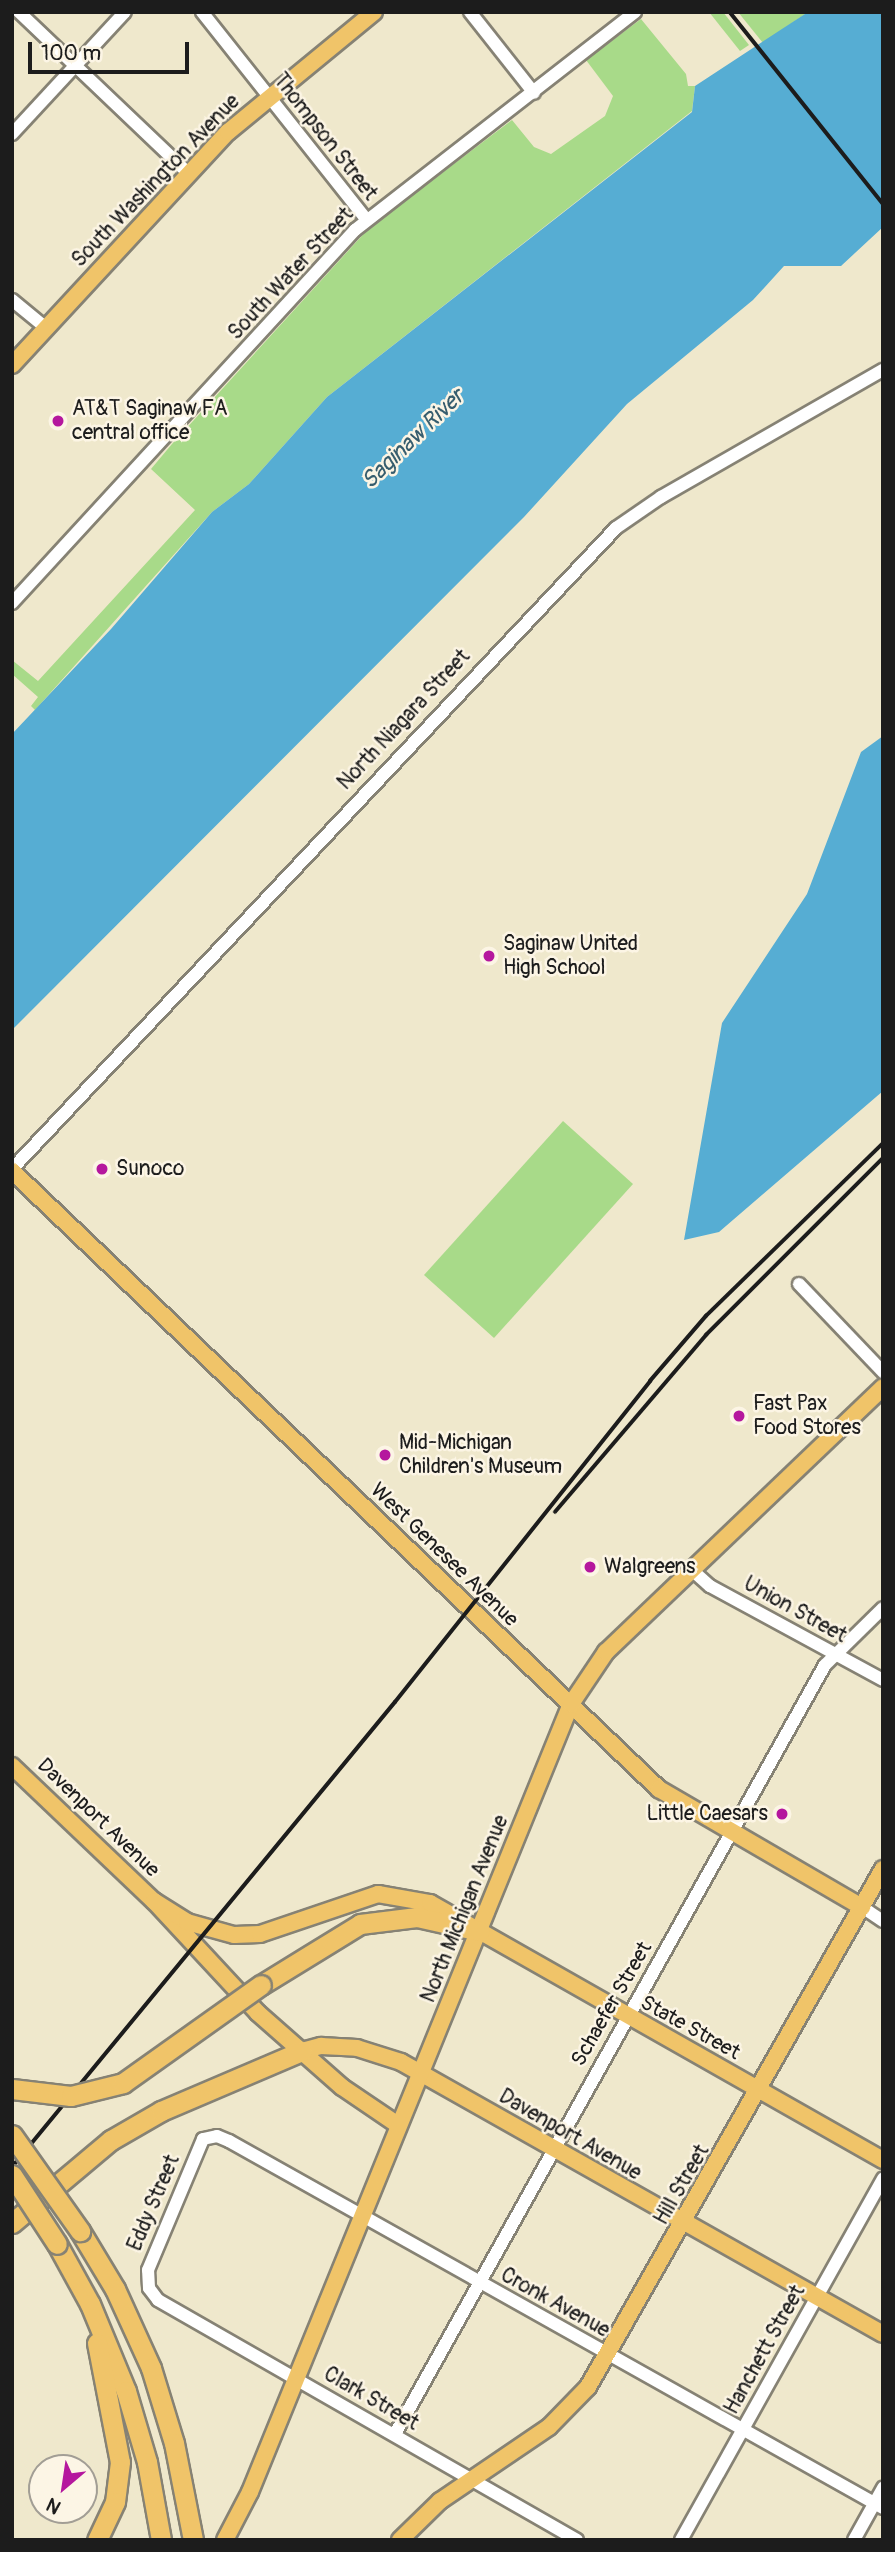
<!DOCTYPE html>
<style>
body{margin:0}
#map{position:relative;width:895px;height:2552px;overflow:hidden;background:#efe8cc;font-family:Pangolin,sans-serif}
div>[style]{position:absolute}
[style*='--x']{left:calc(var(--x)*1px);top:calc(var(--y)*1px);width:calc(var(--w)*1px);rotate:calc(var(--a)*1deg)}
.green>*{inset:0;background:#a8da89}
.water>*{inset:0;background:#56add3}
.roads{filter:drop-shadow(2px 0 #868274) drop-shadow(-2px 0 #868274) drop-shadow(0 2px #868274) drop-shadow(0 -2px #868274)}
.minor>*{height:12px;margin:-6px;padding:0 6px;transform-origin:6px;border-radius:6px;background:#fff}
.major>*{height:16px;margin:-8px;padding:0 8px;transform-origin:8px;border-radius:8px;background:#f0c469}
.highway>*{height:19px;margin:-9.5px;padding:0 9.5px;transform-origin:9.5px;border-radius:9.5px;background:#f0c469}
.rail>*{height:3.5px;margin:-1.75px;padding:0 1.75px;transform-origin:1.75px;border-radius:1.75px;background:#1c1c1c}
.bridges{filter:drop-shadow(2px 0 #868274) drop-shadow(-2px 0 #868274) drop-shadow(0 2px #868274) drop-shadow(0 -2px #868274)}
.highway-bridge>*{height:19px;margin:-9.5px;padding:0 9.5px;transform-origin:9.5px;border-radius:9.5px;background:#f0c469}
.dots>*{width:19px;height:19px;translate:-50% -50%;box-sizing:border-box;border:4px solid #fcf5e5;border-radius:50%}
span{translate:-50% -50%;white-space:nowrap;text-align:center;line-height:1.15;-webkit-text-stroke:5px #fcf5e5;paint-order:stroke}
.street-label{font-size:21px;color:#1c1c1c}
.poi-label{font-size:21px;color:#1c1c1c}
.left{translate:0 -50%;text-align:left}
.right{translate:-100% -50%;text-align:right}
.water-label{font-size:23px;color:#365d6e;font-style:italic}
.frame{position:absolute;inset:0;border:14px solid #1c1c1c;pointer-events:none}
.north{position:absolute;left:28px;top:2454px;width:70px;height:70px;box-sizing:border-box;background:#fcf5e5;border:2px solid #a29e95;border-radius:50%;rotate:209deg;font-size:19px;font-weight:700;line-height:28px;text-align:center;color:#1c1c1c}
.north::after{content:'';display:block;margin:auto;width:24px;height:32px;background:#b5179e;clip-path:polygon(50% 0,100% 100%,50% 72%,0 100%)}
.scale{position:absolute;left:28px;top:42px;width:161px;height:32px;box-sizing:border-box;border:4px solid #1c1c1c;border-top:0;padding-left:9px;font-size:21px;line-height:24px;white-space:nowrap;color:#1c1c1c;-webkit-text-stroke:5px #fcf5e5;paint-order:stroke}
</style>
<div id="map">
<div class="green">
<i style="clip-path:polygon(709px 12px,723px 12px,749px 45px,740px 51px)"></i>
<i style="clip-path:polygon(738px 12px,808px 12px,763px 43px)"></i>
<i style="clip-path:polygon(641px 19px,686px 74px,688px 86px,695px 86px,692px 111px,327px 397px,249px 484px,212px 512px,35px 710px,31px 706px,38px 697px,12px 674px,12px 660px,38px 681px,195px 510px,151px 469px,172px 444px,369px 228px,512px 120px,534px 147px,551px 154px,605px 116px,613px 96px,586px 60px)"></i>
<i style="clip-path:polygon(563px 1121px,633px 1184px,494px 1338px,424px 1275px)"></i>
</div>
<div class="water">
<i style="clip-path:polygon(808px 12px,883px 12px,883px 227px,841px 266px,784px 266px,753px 300px,627px 404px,524px 517px,12px 1030px,12px 734px,111px 629px,212px 512px,249px 484px,327px 397px,692px 112px,695px 86px)"></i>
<i style="clip-path:polygon(883px 736px,883px 1091px,719px 1232px,684px 1240px,722px 1023px,807px 894px,861px 752px)"></i>
</div>
<div class="roads">
<div class="minor">
<i style="--x:19;--y:12;--w:235;--a:43.6"></i>
<i style="--x:202;--y:12;--w:265;--a:51.6"></i>
<i style="--x:470;--y:12;--w:103;--a:51.7"></i>
<i style="--x:12;--y:134;--w:166;--a:-47.2"></i>
<i style="--x:12;--y:300;--w:44;--a:39.5"></i>
<i style="--x:12;--y:603;--w:507;--a:-47.4"></i>
<i style="--x:355;--y:230;--w:355;--a:-37.9"></i>
<i style="--x:12;--y:1169;--w:881;--a:-46.7"></i>
<i style="--x:616;--y:528;--w:55;--a:-34.6"></i>
<i style="--x:661;--y:497;--w:256;--a:-29.8"></i>
<i style="--x:799;--y:1284;--w:122;--a:46.3"></i>
<i style="--x:692;--y:1570;--w:24;--a:42"></i>
<i style="--x:710;--y:1586;--w:197;--a:28.5"></i>
<i style="--x:862;--y:1907;--w:25;--a:34"></i>
<i style="--x:395;--y:2434;--w:881;--a:-60.79"></i>
<i style="--x:825;--y:1665;--w:81;--a:-44.5"></i>
<i style="--x:577;--y:2540;--w:483;--a:-150.2"></i>
<i style="--x:158;--y:2300;--w:15;--a:-127"></i>
<i style="--x:149;--y:2288;--w:18;--a:-93"></i>
<i style="--x:148;--y:2270;--w:142;--a:-67.2"></i>
<i style="--x:203;--y:2139;--w:14;--a:-12"></i>
<i style="--x:217;--y:2136;--w:13;--a:23"></i>
<i style="--x:229;--y:2141;--w:750;--a:29.3"></i>
<i style="--x:681;--y:2540;--w:414;--a:-60.8"></i>
<i style="--x:854;--y:2540;--w:60;--a:-60.9"></i>
</div>
<div class="major">
<i style="--x:12;--y:365;--w:318;--a:-47.2"></i>
<i style="--x:228;--y:132;--w:189;--a:-39.4"></i>
<i style="--x:12;--y:1171;--w:895;--a:43.69"></i>
<i style="--x:659;--y:1789;--w:235;--a:30.2"></i>
<i style="--x:12;--y:1766;--w:196;--a:43.6"></i>
<i style="--x:154;--y:1901;--w:153;--a:47.1"></i>
<i style="--x:258;--y:2013;--w:112;--a:41.4"></i>
<i style="--x:342;--y:2087;--w:68;--a:34.2"></i>
<i style="--x:154;--y:1901;--w:39;--a:32"></i>
<i style="--x:187;--y:1922;--w:49;--a:15.5"></i>
<i style="--x:234;--y:1935;--w:26;--a:-2"></i>
<i style="--x:260;--y:1934;--w:125;--a:-18.7"></i>
<i style="--x:378;--y:1894;--w:53;--a:9.8"></i>
<i style="--x:430;--y:1903;--w:521;--a:29.57"></i>
<i style="--x:302;--y:2051;--w:20;--a:-15"></i>
<i style="--x:321;--y:2046;--w:36;--a:3"></i>
<i style="--x:357;--y:2048;--w:46;--a:17.7"></i>
<i style="--x:401;--y:2062;--w:553;--a:29.44"></i>
<i style="--x:225;--y:2540;--w:54;--a:-62.5"></i>
<i style="--x:250;--y:2492;--w:851;--a:-67.84"></i>
<i style="--x:571;--y:1704;--w:63;--a:-56.1"></i>
<i style="--x:606;--y:1652;--w:383;--a:-43.7"></i>
<i style="--x:400;--y:2540;--w:56;--a:-44.3"></i>
<i style="--x:440;--y:2501;--w:132;--a:-34.2"></i>
<i style="--x:549;--y:2427;--w:56;--a:-45.7"></i>
<i style="--x:588;--y:2387;--w:596;--a:-60.34"></i>
</div>
<div class="highway">
<i style="--x:261;--y:1985;--w:116;--a:-31.6"></i>
<i style="--x:360;--y:1924;--w:57;--a:-7"></i>
<i style="--x:417;--y:1917;--w:64;--a:12.7"></i>
<i style="--x:12;--y:2223;--w:129;--a:-40"></i>
<i style="--x:111;--y:2140;--w:58;--a:-30.1"></i>
<i style="--x:161;--y:2111;--w:153;--a:-23.1"></i>
<i style="--x:80;--y:2231;--w:68;--a:58.9"></i>
<i style="--x:115;--y:2289;--w:87;--a:65.5"></i>
<i style="--x:151;--y:2368;--w:78;--a:73"></i>
<i style="--x:174;--y:2443;--w:99;--a:78.9"></i>
<i style="--x:57;--y:2244;--w:68;--a:61.2"></i>
<i style="--x:90;--y:2304;--w:94;--a:67.5"></i>
<i style="--x:126;--y:2391;--w:74;--a:73.5"></i>
<i style="--x:147;--y:2462;--w:79;--a:79.8"></i>
<i style="--x:97;--y:2343;--w:121;--a:79.1"></i>
<i style="--x:120;--y:2462;--w:40;--a:97.1"></i>
<i style="--x:115;--y:2502;--w:42;--a:115.3"></i>
</div>
</div>
<div class="rail">
<i style="--x:730;--y:12;--w:246;--a:51.4"></i>
<i style="--x:555;--y:1512;--w:233;--a:-49.5"></i>
<i style="--x:706;--y:1335;--w:250;--a:-45"></i>
<i style="--x:12;--y:2167;--w:602;--a:-50.52"></i>
<i style="--x:395;--y:1702;--w:410;--a:-51.5"></i>
<i style="--x:650;--y:1381;--w:86;--a:-49.3"></i>
<i style="--x:706;--y:1316;--w:248;--a:-44.3"></i>
</div>
<div class="bridges">
<div class="highway-bridge">
<i style="--x:12;--y:2089;--w:59;--a:6.8"></i>
<i style="--x:71;--y:2096;--w:54;--a:-14"></i>
<i style="--x:123;--y:2083;--w:169;--a:-35.4"></i>
<i style="--x:12;--y:2135;--w:118;--a:54.7"></i>
<i style="--x:12;--y:2175;--w:82;--a:56.9"></i>
</div>
</div>
<div class="dots">
<i style="left:58px;top:421px;background:#b5179e"></i>
<i style="left:489px;top:956px;background:#b5179e"></i>
<i style="left:102px;top:1169px;background:#b5179e"></i>
<i style="left:739px;top:1416px;background:#b5179e"></i>
<i style="left:385px;top:1455px;background:#b5179e"></i>
<i style="left:590px;top:1567px;background:#b5179e"></i>
<i style="left:782px;top:1814px;background:#b5179e"></i>
</div>
<div class="street-label">
<span style="left:325px;top:137px;rotate:52deg">Thompson Street</span>
<span style="left:156px;top:181px;rotate:-46deg">South Washington Avenue</span>
<span style="left:291px;top:274px;rotate:-47deg">South Water Street</span>
<span style="left:404px;top:720px;rotate:-47deg">North Niagara Street</span>
<span style="left:444px;top:1555px;rotate:44deg">West Genesee Avenue</span>
<span style="left:795px;top:1610px;rotate:29deg">Union Street</span>
<span style="left:98px;top:1818px;rotate:44deg">Davenport Avenue</span>
<span style="left:465px;top:1909px;rotate:-68deg">North Michigan Avenue</span>
<span style="left:612px;top:2004px;rotate:-60deg">Schaefer Street</span>
<span style="left:690px;top:2028px;rotate:29deg">State Street</span>
<span style="left:570px;top:2135px;rotate:30deg">Davenport Avenue</span>
<span style="left:682px;top:2185px;rotate:-60deg">Hill Street</span>
<span style="left:154px;top:2203px;rotate:-67deg">Eddy Street</span>
<span style="left:555px;top:2303px;rotate:29deg">Cronk Avenue</span>
<span style="left:765px;top:2350px;rotate:-61deg">Hanchett Street</span>
<span style="left:371px;top:2399px;rotate:30deg">Clark Street</span>
</div>
<div class="poi-label">
<span class="left" style="left:72px;top:421px">AT&amp;T Saginaw FA<br>central office</span>
<span class="left" style="left:503px;top:956px">Saginaw United<br>High School</span>
<span class="left" style="left:116px;top:1169px">Sunoco</span>
<span class="left" style="left:753px;top:1416px">Fast Pax<br>Food Stores</span>
<span class="left" style="left:399px;top:1455px">Mid-Michigan<br>Children's Museum</span>
<span class="left" style="left:604px;top:1567px">Walgreens</span>
<span class="right" style="left:768px;top:1814px">Little Caesars</span>
</div>
<div class="water-label">
<span style="left:413px;top:439px;rotate:-44deg">Saginaw River</span>
</div>
<div class="frame"></div>
<div class="north">N</div>
<div class="scale">100 m</div>
</div>
